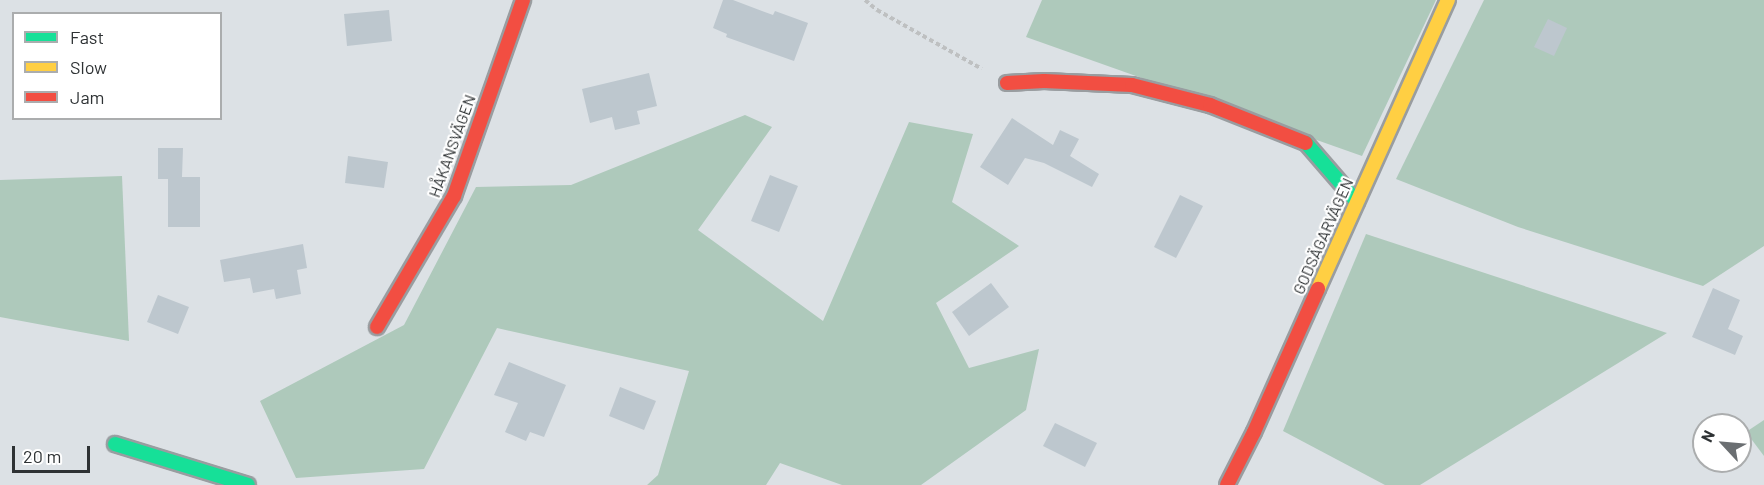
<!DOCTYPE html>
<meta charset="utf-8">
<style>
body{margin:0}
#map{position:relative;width:1764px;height:485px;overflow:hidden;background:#dce1e5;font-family:Barlow,sans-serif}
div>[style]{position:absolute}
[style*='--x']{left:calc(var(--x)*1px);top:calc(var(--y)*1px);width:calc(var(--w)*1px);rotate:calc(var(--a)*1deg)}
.forest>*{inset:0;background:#aec9bb}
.building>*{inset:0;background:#bdc7ce}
.path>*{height:4px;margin-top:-2px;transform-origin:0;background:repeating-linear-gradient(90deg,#bec0c1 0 4.5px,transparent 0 7.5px)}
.roads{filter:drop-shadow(2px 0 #999da0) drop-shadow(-2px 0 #999da0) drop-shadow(0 2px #999da0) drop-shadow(0 -2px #999da0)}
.fast>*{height:14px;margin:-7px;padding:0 7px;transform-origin:7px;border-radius:7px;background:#16e098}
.slow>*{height:14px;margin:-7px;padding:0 7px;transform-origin:7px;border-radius:7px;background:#ffcf43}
.jam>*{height:14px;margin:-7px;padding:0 7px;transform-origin:7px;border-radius:7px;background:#f24e42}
span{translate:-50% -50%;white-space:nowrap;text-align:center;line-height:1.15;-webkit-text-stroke:4.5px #fff;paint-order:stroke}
.street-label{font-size:16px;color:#2e3234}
.legend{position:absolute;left:12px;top:12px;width:210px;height:108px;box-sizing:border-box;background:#fff;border:2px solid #abadae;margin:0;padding:8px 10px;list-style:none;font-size:18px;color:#2e3234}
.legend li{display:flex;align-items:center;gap:12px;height:30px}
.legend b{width:30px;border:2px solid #abadae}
.north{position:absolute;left:1692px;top:413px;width:60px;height:60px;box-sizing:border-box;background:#fff;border:2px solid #abadae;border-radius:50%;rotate:296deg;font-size:16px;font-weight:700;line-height:24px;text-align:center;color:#2e3234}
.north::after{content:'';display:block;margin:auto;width:21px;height:27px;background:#6b6f72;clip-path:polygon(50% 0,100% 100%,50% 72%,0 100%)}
.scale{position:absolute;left:12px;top:446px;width:78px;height:27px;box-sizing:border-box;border:3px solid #2e3234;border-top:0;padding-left:8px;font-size:18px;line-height:21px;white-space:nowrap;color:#2e3234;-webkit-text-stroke:4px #fff;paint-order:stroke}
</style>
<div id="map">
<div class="forest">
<i style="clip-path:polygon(1042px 0,1436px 0,1362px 156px,1026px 37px)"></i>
<i style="clip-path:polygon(1484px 0,1764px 0,1764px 246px,1703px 286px,1518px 227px,1396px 179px)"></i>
<i style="clip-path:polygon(745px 115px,772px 127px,698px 230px,823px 321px,909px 122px,973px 134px,952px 202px,1019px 246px,936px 303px,969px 368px,1039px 349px,1026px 410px,921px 485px,842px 485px,780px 463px,766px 485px,647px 485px,658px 475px,689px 371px,497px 328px,424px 469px,296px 478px,260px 401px,404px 325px,476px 187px,571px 185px)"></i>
<i style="clip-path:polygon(122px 176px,129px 341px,0 317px,0 180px)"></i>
<i style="clip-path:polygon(1366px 234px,1667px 333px,1420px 485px,1385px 485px,1283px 431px)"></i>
<i style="clip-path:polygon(1764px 420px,1764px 456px,1746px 432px)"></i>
</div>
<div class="building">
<i style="clip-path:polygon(723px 0,733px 0,773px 15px,775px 11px,808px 23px,794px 61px,726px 37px,727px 34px,713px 28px)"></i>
<i style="clip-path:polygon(389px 10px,392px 41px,347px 46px,344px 14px)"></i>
<i style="clip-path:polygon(1548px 19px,1567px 28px,1554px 56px,1534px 47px)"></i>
<i style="clip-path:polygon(649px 73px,657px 106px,637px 111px,640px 124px,615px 130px,612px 117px,590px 123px,582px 89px)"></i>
<i style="clip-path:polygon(1012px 118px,1053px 145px,1060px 130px,1079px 139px,1070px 156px,1099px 174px,1092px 187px,1044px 163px,1025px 158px,1008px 185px,980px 167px)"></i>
<i style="clip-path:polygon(158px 148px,183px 148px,182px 177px,200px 177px,200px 227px,168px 227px,168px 179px,158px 179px)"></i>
<i style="clip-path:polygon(348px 156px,388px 162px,384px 188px,345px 183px)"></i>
<i style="clip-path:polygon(770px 175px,798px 186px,779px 232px,751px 221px)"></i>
<i style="clip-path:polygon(1180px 195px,1203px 206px,1176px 258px,1154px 247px)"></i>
<i style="clip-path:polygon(303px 244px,307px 268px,297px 270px,301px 294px,276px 299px,274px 289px,253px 293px,250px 278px,224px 282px,220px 260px)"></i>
<i style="clip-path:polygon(991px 283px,1009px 307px,969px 336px,952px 312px)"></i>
<i style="clip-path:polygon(1713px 288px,1740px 300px,1728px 329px,1743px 336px,1735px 355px,1692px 337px)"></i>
<i style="clip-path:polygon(158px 295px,189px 307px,178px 334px,147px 322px)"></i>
<i style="clip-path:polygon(509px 362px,566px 385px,544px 437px,530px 432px,526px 441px,505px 432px,518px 403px,494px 395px)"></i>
<i style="clip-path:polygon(620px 387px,656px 401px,644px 430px,609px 416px)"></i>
<i style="clip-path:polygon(1055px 423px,1097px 443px,1085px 467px,1043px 446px)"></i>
</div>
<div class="path">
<i style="--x:865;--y:0;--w:16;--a:40"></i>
<i style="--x:877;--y:10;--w:120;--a:29.3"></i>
</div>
<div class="roads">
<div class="fast">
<i style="--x:1306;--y:143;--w:78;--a:49.2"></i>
<i style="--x:115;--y:444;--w:139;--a:17.1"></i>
</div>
<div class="slow">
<i style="--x:1318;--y:289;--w:317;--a:-65.8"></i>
</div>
<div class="jam">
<i style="--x:1007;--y:83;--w:37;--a:-3"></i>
<i style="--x:1044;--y:81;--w:88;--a:2.6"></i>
<i style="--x:1132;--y:85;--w:81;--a:14.4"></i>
<i style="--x:1210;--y:105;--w:103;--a:21.6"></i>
<i style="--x:377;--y:327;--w:152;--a:-59.6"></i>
<i style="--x:454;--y:196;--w:208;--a:-70.6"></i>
<i style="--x:1227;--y:485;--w:59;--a:-63"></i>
<i style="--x:1254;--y:432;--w:157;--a:-65.9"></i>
</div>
</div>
<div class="street-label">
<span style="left:452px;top:146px;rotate:-70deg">HÅKANSVÄGEN</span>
<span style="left:1323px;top:236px;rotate:-66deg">GODSÄGARVÄGEN</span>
</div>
<ul class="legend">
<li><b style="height:8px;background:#16e098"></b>Fast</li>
<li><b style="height:8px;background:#ffcf43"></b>Slow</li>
<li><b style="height:8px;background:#f24e42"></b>Jam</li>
</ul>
<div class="north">N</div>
<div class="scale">20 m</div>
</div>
